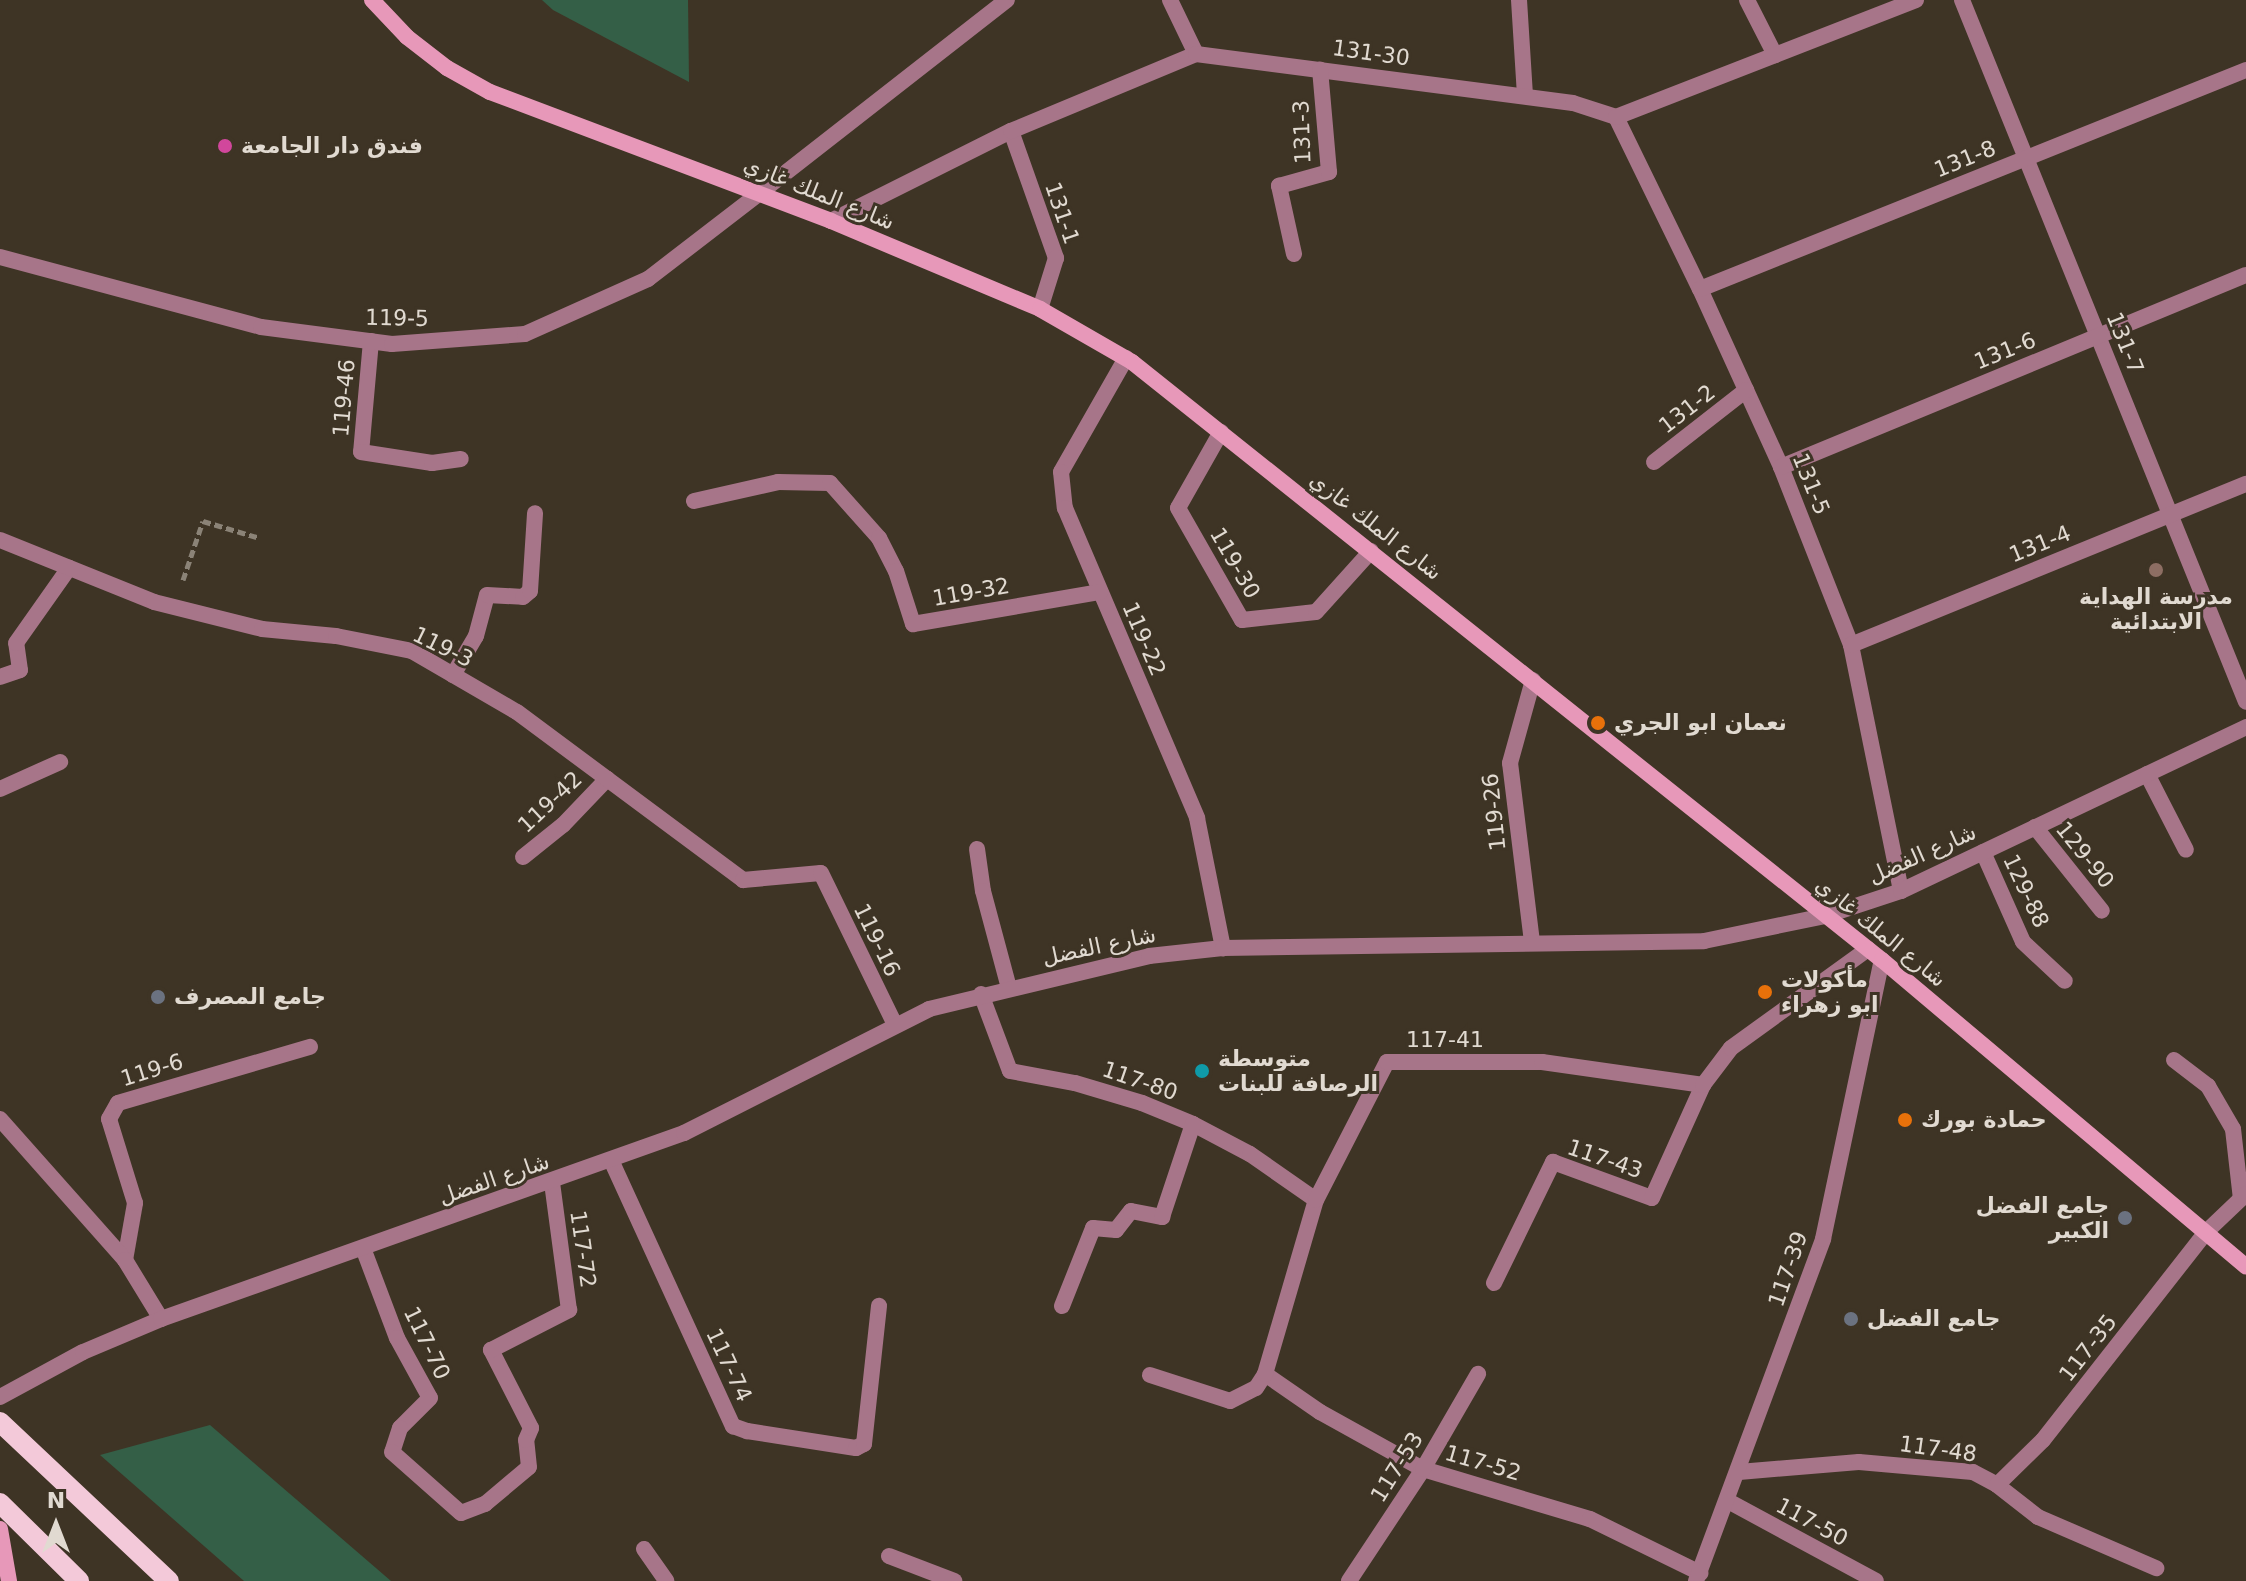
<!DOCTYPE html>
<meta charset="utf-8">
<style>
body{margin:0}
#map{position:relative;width:2246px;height:1581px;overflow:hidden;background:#3e3425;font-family:"DejaVu Sans","Noto Sans Arabic",sans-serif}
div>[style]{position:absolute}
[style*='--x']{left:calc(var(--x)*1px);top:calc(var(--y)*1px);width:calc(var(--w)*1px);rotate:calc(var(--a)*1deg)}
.green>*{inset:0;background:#345f47}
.path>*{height:5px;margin-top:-2.5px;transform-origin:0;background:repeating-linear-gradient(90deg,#8b8377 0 8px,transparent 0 12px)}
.lane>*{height:16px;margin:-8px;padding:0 8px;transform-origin:8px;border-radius:8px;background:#a77589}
.street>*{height:16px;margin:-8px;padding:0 8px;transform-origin:8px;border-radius:8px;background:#a77589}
.secondary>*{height:16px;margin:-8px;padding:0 8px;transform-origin:8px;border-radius:8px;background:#e798b9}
.primary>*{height:20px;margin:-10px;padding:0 10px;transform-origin:10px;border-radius:10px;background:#f3c9d9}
.dots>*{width:22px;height:22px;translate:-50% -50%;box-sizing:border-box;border:4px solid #3e3425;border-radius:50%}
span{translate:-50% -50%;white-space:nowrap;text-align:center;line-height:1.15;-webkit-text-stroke:6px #3e3425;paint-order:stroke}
.street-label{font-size:22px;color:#e1dad1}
.poi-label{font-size:22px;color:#e1dad1;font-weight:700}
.left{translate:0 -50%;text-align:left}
.right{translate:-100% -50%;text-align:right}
.north{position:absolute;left:16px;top:1485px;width:80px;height:80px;-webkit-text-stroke:6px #3e3425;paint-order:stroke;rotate:0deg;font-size:22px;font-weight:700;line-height:32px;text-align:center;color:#e1dad1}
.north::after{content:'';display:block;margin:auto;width:28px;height:36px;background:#e1dad1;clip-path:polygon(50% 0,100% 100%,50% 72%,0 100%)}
</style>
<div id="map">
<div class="green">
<i style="clip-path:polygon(542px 0,688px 0,689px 82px,553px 10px)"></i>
<i style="clip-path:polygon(210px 1425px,391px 1581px,244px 1581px,100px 1455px)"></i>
</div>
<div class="path">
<i style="--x:183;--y:580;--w:62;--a:-71.3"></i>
<i style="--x:203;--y:521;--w:59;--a:16.6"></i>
</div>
<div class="lane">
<i style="--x:1170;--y:0;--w:60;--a:64.3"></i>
<i style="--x:1519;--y:0;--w:96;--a:86.4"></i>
<i style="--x:1747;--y:0;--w:62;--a:63"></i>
<i style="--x:1962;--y:0;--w:757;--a:67.97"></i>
<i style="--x:1616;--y:117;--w:191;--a:64"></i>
<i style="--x:1700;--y:289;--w:196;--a:65.5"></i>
<i style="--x:1781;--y:467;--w:191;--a:68.5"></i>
<i style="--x:1851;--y:645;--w:251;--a:78.5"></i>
<i style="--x:1011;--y:131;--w:135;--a:70.5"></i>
<i style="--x:1056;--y:258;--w:53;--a:107.4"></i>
<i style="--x:761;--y:192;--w:312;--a:-38"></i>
<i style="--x:831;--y:221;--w:201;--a:-26.6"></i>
<i style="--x:1011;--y:131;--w:200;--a:-22.6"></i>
<i style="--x:1196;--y:54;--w:380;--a:7.4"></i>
<i style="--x:1573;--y:103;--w:45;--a:18"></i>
<i style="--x:1616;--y:117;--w:322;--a:-21.3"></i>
<i style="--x:1294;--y:254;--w:70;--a:-102.4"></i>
<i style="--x:1279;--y:186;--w:52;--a:-15.6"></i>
<i style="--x:1329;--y:172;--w:103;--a:-95"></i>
<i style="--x:1700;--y:289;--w:588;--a:-21.86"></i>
<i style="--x:371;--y:341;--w:111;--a:95.1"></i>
<i style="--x:361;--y:452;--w:72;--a:8.8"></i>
<i style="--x:432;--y:463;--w:29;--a:-8"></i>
<i style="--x:1126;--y:358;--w:131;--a:119.7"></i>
<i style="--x:1061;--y:472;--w:36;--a:84"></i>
<i style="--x:1065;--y:508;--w:337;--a:66.9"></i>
<i style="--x:1197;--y:818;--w:133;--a:78.7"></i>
<i style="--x:1221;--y:432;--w:87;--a:119.5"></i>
<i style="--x:1178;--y:508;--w:129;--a:60.3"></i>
<i style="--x:1242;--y:620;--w:74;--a:-6.2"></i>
<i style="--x:1316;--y:612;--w:82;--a:-48"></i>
<i style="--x:1654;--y:462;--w:117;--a:-38"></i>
<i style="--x:1781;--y:467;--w:503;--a:-22.44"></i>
<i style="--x:694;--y:501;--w:86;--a:-12.7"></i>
<i style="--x:778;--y:482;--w:52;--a:1.1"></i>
<i style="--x:830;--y:483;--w:74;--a:48.3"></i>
<i style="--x:879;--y:538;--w:37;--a:63"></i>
<i style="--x:896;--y:571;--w:56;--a:72.2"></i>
<i style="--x:913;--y:624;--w:190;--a:-9.7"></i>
<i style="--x:1851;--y:645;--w:427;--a:-22.2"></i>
<i style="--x:453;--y:675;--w:45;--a:-59.5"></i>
<i style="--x:476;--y:636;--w:42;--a:-75"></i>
<i style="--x:487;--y:595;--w:36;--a:3"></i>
<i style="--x:523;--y:597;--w:9;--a:-41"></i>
<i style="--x:530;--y:591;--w:78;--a:-86.3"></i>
<i style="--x:0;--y:677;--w:21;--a:-19"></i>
<i style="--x:20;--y:670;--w:27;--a:-98"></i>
<i style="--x:16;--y:643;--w:92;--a:-54.8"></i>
<i style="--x:2147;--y:774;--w:85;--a:62.8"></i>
<i style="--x:0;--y:789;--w:66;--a:-24.2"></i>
<i style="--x:2035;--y:827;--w:107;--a:51.4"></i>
<i style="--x:977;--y:849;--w:42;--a:81.9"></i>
<i style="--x:983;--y:891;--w:100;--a:75"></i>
<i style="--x:1983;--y:852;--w:98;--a:66"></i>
<i style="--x:2023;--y:942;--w:57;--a:42.9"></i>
<i style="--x:523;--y:857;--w:51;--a:-38.7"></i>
<i style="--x:563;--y:825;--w:64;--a:-46.3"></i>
<i style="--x:1532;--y:942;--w:180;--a:-97"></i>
<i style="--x:1510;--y:763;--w:86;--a:-74.5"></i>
<i style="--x:981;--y:994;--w:82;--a:69.4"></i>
<i style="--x:1010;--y:1071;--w:66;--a:10.5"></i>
<i style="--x:1075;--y:1083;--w:70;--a:16.6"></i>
<i style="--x:1142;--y:1103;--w:55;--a:22.4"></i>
<i style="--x:1193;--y:1124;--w:64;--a:27.8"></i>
<i style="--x:1250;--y:1154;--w:80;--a:34.9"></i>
<i style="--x:2174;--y:1060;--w:43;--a:37.4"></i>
<i style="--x:2208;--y:1086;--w:50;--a:59.8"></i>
<i style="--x:2233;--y:1129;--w:70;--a:83.5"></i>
<i style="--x:611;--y:1160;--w:293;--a:65.4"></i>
<i style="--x:733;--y:1426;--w:15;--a:20"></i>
<i style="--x:747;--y:1431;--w:110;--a:8.9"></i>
<i style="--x:856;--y:1448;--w:9;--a:-27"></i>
<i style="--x:864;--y:1444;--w:139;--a:-83.8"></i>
<i style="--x:363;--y:1248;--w:96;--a:69.3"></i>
<i style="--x:397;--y:1338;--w:68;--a:61.2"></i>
<i style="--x:430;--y:1398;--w:42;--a:135"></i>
<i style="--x:400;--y:1428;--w:25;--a:108"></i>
<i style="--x:392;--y:1452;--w:92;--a:41.5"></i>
<i style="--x:461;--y:1513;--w:26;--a:-21"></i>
<i style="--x:485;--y:1504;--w:57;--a:-40.1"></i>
<i style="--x:529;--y:1467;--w:27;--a:-96"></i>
<i style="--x:526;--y:1440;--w:13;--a:-67"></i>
<i style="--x:531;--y:1428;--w:88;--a:-117.1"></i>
<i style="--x:491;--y:1350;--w:88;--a:-27.1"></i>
<i style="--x:569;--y:1310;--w:128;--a:-97.6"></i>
<i style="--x:125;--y:1260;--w:58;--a:-80"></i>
<i style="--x:135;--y:1203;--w:88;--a:-107.2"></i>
<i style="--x:109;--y:1119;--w:18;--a:-61"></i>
<i style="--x:118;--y:1103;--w:200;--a:-16.3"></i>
<i style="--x:1494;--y:1283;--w:135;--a:-64"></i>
<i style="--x:1553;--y:1162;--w:105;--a:20"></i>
<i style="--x:1652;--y:1198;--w:124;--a:-65.7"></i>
<i style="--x:1062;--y:1306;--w:84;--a:-68.3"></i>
<i style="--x:1093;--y:1228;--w:23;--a:5"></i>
<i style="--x:1116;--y:1230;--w:24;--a:-52"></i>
<i style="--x:1131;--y:1211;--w:32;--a:11"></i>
<i style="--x:1162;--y:1217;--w:98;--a:-71.6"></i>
<i style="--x:1265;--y:1374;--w:67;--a:34.6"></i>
<i style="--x:1320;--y:1412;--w:118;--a:29"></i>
<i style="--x:1423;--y:1469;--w:174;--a:16.7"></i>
<i style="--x:1590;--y:1519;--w:123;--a:26.1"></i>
<i style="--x:1150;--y:1375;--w:84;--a:18"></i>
<i style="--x:1230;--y:1401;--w:29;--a:-27"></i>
<i style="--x:1256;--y:1388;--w:17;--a:-57"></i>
<i style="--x:1265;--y:1374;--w:181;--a:-73.7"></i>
<i style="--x:1316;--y:1200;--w:155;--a:-62.8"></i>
<i style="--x:1387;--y:1062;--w:155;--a:0"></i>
<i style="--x:1542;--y:1062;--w:163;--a:8.1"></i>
<i style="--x:1703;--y:1085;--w:46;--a:-52.9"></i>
<i style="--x:1731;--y:1048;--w:169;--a:-35.9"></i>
<i style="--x:1739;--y:1472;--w:120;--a:-4.8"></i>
<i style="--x:1859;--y:1462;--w:114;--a:5"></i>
<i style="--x:1973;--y:1472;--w:27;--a:28"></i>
<i style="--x:1997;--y:1485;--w:52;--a:38"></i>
<i style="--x:2038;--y:1517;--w:129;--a:23.4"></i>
<i style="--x:1997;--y:1485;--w:64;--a:-44.4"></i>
<i style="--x:2043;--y:1440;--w:264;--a:-51.9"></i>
<i style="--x:2206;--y:1232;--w:55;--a:-43.5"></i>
<i style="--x:1728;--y:1501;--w:168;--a:28.4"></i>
<i style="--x:644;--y:1549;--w:39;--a:55"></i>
<i style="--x:889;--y:1556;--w:70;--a:21"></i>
<i style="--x:1349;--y:1581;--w:134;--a:-56.5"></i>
<i style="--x:1423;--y:1469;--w:110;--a:-59.9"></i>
<i style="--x:1696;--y:1581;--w:365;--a:-69.6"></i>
<i style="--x:1823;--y:1239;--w:285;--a:-78.1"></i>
</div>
<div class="street">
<i style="--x:0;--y:257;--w:270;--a:15"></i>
<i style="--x:261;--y:327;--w:132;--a:7.4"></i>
<i style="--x:392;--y:344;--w:133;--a:-4.3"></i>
<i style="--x:525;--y:334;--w:135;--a:-24.1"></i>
<i style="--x:648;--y:279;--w:143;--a:-37.6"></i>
<i style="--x:0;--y:540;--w:166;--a:21.9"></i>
<i style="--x:154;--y:602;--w:111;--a:14"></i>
<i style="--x:262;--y:629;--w:74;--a:5.4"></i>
<i style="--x:336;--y:636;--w:77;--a:11.2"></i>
<i style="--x:412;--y:651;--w:121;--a:30.2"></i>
<i style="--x:517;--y:712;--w:282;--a:36.6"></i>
<i style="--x:743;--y:880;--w:78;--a:-5.1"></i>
<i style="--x:821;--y:873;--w:169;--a:64"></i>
<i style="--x:0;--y:1119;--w:188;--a:48.4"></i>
<i style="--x:125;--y:1260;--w:69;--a:58.6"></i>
<i style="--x:0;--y:1397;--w:94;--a:-28.5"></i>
<i style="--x:83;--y:1352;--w:85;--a:-22.9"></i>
<i style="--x:161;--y:1319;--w:555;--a:-19.58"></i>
<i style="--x:684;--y:1133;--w:275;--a:-26.8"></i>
<i style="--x:929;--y:1009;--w:226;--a:-13.5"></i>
<i style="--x:1149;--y:956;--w:74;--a:-6.2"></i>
<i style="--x:1223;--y:948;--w:481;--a:-0.8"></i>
<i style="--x:1704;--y:941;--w:124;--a:-11.7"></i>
<i style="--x:1825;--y:916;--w:80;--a:-18.2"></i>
<i style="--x:1901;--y:891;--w:382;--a:-25.4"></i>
</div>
<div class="secondary">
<i style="--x:372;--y:0;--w:51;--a:46.6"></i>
<i style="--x:407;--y:37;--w:51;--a:37.8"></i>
<i style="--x:447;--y:68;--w:49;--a:29.2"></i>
<i style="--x:490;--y:92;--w:365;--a:20.7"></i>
<i style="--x:831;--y:221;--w:227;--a:22.8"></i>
<i style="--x:1040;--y:309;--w:106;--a:29.9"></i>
<i style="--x:1132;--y:362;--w:959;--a:38.57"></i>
<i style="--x:1882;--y:960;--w:476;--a:40.1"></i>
<i style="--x:0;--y:1529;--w:53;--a:80.2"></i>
</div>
<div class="primary">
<i style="--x:0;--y:1422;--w:232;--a:43.3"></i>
<i style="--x:0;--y:1503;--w:111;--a:44.6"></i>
</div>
<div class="dots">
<i style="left:225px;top:146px;background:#d1479c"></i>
<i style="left:2156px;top:570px;background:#8d6e63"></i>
<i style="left:1598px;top:723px;background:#e8710a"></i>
<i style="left:1765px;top:992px;background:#e8710a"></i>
<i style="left:158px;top:997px;background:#6b7280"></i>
<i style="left:1202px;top:1071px;background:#0f9aa8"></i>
<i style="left:1905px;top:1120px;background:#e8710a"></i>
<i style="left:2125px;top:1218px;background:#6b7280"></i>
<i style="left:1851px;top:1319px;background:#6b7280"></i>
</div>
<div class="street-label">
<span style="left:1371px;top:53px;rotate:8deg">131-30</span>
<span style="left:1302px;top:132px;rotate:-92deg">131-3</span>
<span style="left:1965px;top:159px;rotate:-22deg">131-8</span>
<span style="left:819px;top:193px;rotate:22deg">شارع الملك غازي</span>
<span style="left:1062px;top:213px;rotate:71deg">131-1</span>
<span style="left:397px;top:318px;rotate:1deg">119-5</span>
<span style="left:2125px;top:343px;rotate:68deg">131-7</span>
<span style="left:2005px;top:351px;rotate:-22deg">131-6</span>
<span style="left:344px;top:398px;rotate:-85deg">119-46</span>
<span style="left:1687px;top:409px;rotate:-38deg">131-2</span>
<span style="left:1811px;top:484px;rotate:68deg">131-5</span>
<span style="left:1376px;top:526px;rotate:38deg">شارع الملك غازي</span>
<span style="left:2040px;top:544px;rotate:-22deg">131-4</span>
<span style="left:1235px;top:563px;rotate:60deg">119-30</span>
<span style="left:971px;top:592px;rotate:-10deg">119-32</span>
<span style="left:1144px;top:639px;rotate:67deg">119-22</span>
<span style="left:443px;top:647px;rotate:26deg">119-3</span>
<span style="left:550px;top:802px;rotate:-43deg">119-42</span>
<span style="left:1494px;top:812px;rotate:-96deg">119-26</span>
<span style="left:1922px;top:854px;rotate:-24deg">شارع الفضل</span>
<span style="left:2085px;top:855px;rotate:51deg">129-90</span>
<span style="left:2026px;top:891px;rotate:65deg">129-88</span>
<span style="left:1881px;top:932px;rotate:39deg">شارع الملك غازي</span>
<span style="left:877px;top:940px;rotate:64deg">119-16</span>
<span style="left:1099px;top:946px;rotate:-12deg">شارع الفضل</span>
<span style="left:1445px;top:1040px">117-41</span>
<span style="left:152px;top:1070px;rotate:-17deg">119-6</span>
<span style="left:1140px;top:1081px;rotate:19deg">117-80</span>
<span style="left:1605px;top:1159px;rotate:19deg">117-43</span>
<span style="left:494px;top:1179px;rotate:-19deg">شارع الفضل</span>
<span style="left:583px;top:1249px;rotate:82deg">117-72</span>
<span style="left:1788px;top:1269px;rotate:-71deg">117-39</span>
<span style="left:427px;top:1343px;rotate:64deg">117-70</span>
<span style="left:2088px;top:1348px;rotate:-52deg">117-35</span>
<span style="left:729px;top:1365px;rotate:65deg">117-74</span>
<span style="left:1938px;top:1449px;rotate:8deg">117-48</span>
<span style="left:1483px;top:1463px;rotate:16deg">117-52</span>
<span style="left:1397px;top:1467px;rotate:-58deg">117-53</span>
<span style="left:1812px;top:1522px;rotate:28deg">117-50</span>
</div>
<div class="poi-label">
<span class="left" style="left:241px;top:146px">فندق دار الجامعة</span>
<span style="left:2156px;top:609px">مدرسة الهداية<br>الابتدائية</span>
<span class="left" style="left:1614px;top:723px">نعمان ابو الجري</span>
<span class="left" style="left:1781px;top:992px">مأكولات<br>ابو زهراء</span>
<span class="left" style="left:174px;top:997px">جامع المصرف</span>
<span class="left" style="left:1218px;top:1071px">متوسطة<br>الرصافة للبنات</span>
<span class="left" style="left:1921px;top:1120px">حمادة بورك</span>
<span class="right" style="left:2109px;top:1218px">جامع الفضل<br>الكبير</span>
<span class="left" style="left:1867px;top:1319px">جامع الفضل</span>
</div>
<div class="north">N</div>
</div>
